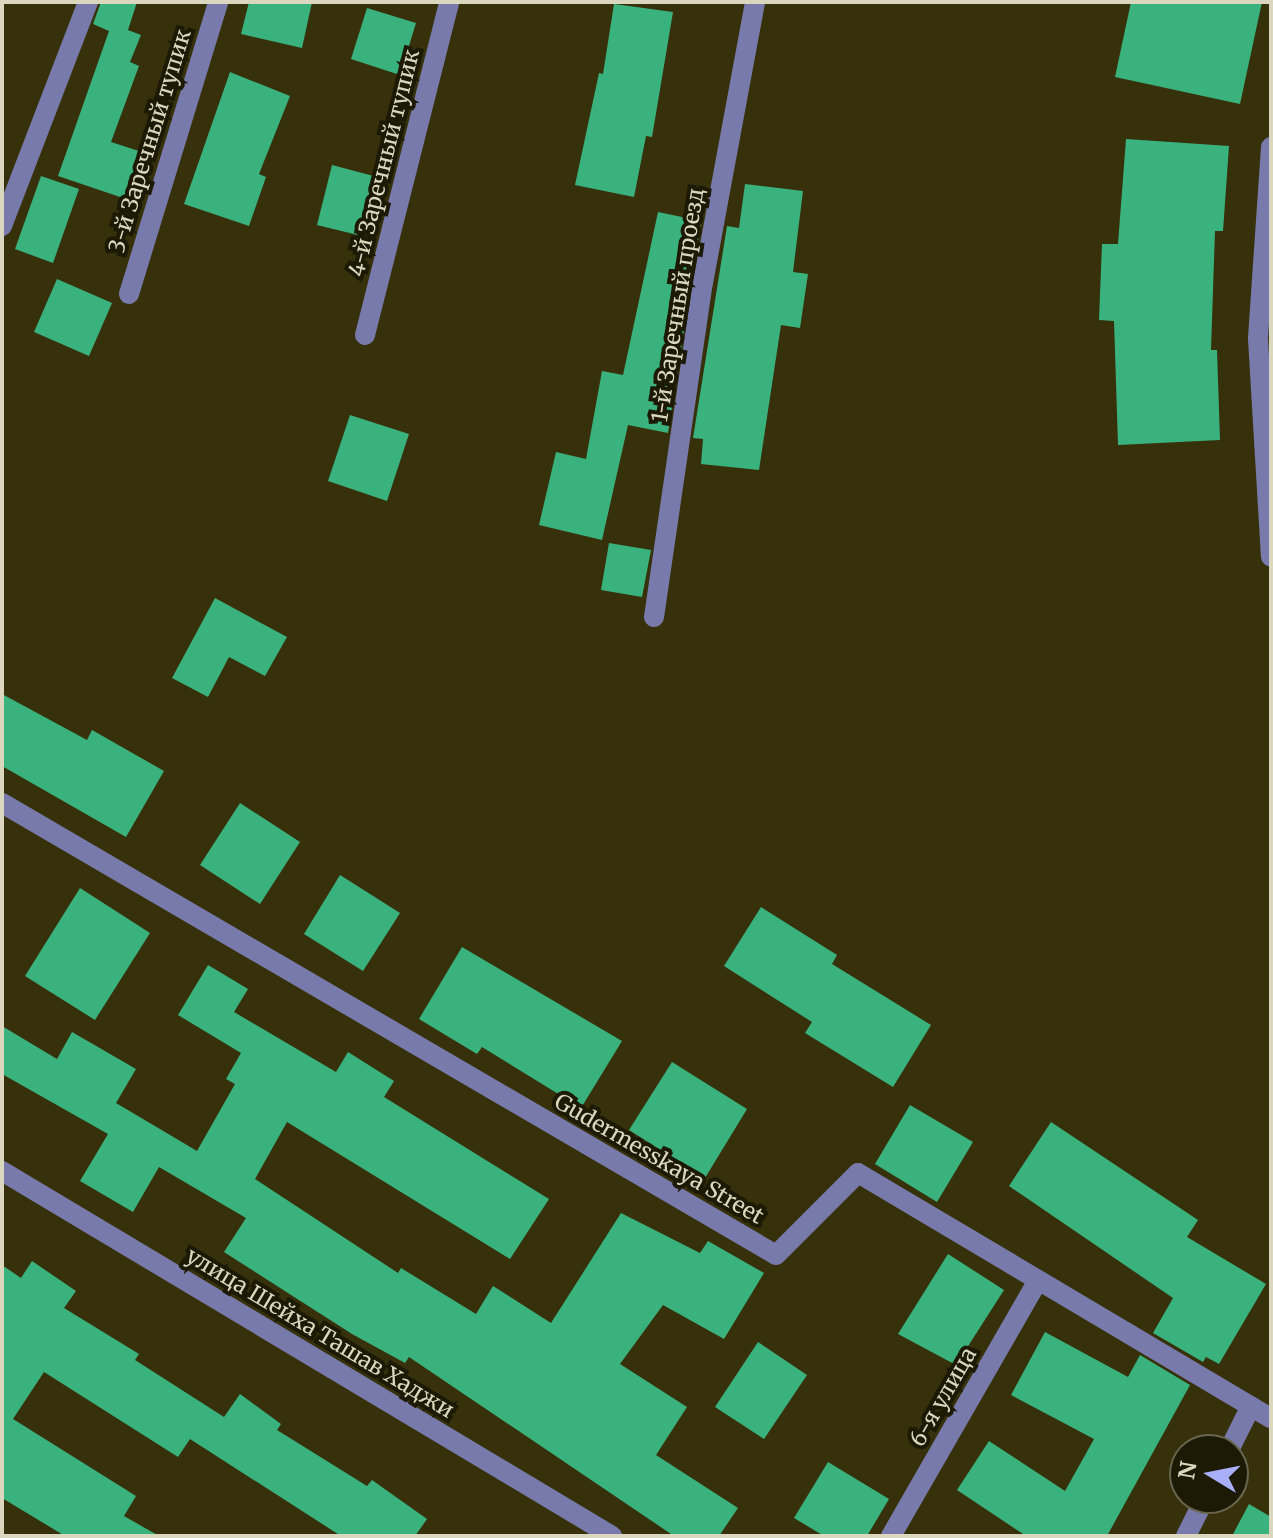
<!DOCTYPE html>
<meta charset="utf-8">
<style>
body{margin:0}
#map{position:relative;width:1273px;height:1538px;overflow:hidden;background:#37310b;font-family:Merriweather,serif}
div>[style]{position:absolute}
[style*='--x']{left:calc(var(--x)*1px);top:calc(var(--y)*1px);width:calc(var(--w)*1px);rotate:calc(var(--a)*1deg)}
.building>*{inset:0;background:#3ab27e}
.minor>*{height:20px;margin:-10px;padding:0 10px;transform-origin:10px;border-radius:10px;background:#777aab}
span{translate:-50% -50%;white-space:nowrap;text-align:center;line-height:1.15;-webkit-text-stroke:8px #1c1905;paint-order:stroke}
.street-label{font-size:22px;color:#dbd7be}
.frame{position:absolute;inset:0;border:4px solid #dbd7be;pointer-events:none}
.north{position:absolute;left:1169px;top:1434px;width:80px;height:80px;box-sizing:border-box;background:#1c1905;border:2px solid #68654f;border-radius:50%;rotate:280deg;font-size:22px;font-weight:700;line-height:32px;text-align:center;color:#dbd7be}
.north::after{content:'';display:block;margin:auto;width:28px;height:36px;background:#aaaffb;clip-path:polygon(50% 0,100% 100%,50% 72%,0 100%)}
</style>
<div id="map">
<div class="building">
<i style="clip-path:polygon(101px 2px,137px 2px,128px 30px,141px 35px,130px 62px,139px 66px,111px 142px,145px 153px,129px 200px,58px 176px,109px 31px,93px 24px)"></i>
<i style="clip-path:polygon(249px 2px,312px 2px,302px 48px,241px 34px)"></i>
<i style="clip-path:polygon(1131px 2px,1262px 2px,1240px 104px,1115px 77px)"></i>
<i style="clip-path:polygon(614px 4px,673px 12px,652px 137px,646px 136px,634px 197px,575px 185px,599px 73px,603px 74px)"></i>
<i style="clip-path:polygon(367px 8px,416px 23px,400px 75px,351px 59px)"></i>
<i style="clip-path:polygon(230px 72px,290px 96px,259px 174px,266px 177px,249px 226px,184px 204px)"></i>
<i style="clip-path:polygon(1126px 139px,1229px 146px,1223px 231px,1215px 231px,1211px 350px,1217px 350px,1220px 440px,1118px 445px,1114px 321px,1099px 320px,1102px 244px,1118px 244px)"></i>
<i style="clip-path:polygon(332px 165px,381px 178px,366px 237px,317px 225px)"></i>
<i style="clip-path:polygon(41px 176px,79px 189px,53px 263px,15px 249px)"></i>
<i style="clip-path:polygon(745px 184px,803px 191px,793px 272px,808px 274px,800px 328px,781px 325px,759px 470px,701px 464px,703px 439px,693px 438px,727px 226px,739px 228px)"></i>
<i style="clip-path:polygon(658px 212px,701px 221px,668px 433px,628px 425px,602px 540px,539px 525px,556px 452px,586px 459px,602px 371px,623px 375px)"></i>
<i style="clip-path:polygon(57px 279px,112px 303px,89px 356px,34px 332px)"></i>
<i style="clip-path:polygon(350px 415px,409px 434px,387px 501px,328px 481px)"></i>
<i style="clip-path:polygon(609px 543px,651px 550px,642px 597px,601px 590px)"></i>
<i style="clip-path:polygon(215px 598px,287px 637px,265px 676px,229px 657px,208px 697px,172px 678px)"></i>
<i style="clip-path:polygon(2px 694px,87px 740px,92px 730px,164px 771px,126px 837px,2px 766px)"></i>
<i style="clip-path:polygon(240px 803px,300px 842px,260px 904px,200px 865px)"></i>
<i style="clip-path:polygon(340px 875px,400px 913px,363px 971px,304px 934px)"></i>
<i style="clip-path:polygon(80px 888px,150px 933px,95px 1020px,25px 976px)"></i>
<i style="clip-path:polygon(761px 907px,837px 955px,832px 964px,931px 1025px,893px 1087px,805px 1033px,812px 1022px,724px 966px)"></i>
<i style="clip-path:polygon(462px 947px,622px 1041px,581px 1108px,482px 1047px,477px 1054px,419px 1019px)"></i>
<i style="clip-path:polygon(208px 965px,248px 989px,234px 1012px,336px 1072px,348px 1052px,394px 1081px,384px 1097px,549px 1199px,510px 1259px,287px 1122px,255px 1179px,398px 1273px,401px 1268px,476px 1314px,493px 1286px,551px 1323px,621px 1213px,700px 1253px,708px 1241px,764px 1273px,724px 1339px,663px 1305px,620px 1364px,687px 1407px,656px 1455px,738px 1508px,719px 1536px,674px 1536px,409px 1357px,405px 1363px,352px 1334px,224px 1252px,246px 1218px,159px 1167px,133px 1212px,80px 1181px,108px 1134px,2px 1074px,2px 1026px,57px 1059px,72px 1032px,136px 1069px,116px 1103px,197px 1151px,235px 1084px,226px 1079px,241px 1053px,178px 1015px)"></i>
<i style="clip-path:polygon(672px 1062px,747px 1109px,705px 1178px,629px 1130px)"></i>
<i style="clip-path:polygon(910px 1105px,973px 1142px,937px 1202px,875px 1164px)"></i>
<i style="clip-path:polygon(1051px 1122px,1198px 1220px,1187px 1237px,1266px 1284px,1219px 1364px,1206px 1357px,1203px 1362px,1153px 1333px,1173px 1298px,1009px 1186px)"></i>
<i style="clip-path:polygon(948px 1254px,1004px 1290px,956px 1365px,898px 1334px)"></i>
<i style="clip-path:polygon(32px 1261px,76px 1291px,64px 1308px,139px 1354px,135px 1360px,224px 1417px,240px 1394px,281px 1424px,277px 1430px,367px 1486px,372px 1480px,427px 1519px,415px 1536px,341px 1536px,190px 1439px,178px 1457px,44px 1372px,13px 1419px,136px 1496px,124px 1516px,159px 1536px,65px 1536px,2px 1498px,2px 1265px,21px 1278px)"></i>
<i style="clip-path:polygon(1045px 1332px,1128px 1377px,1140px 1355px,1190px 1385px,1107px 1536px,1026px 1536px,957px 1490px,989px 1441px,1065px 1491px,1094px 1439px,1011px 1395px)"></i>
<i style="clip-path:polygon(758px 1342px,807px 1375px,764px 1439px,715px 1407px)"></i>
<i style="clip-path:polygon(828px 1462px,889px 1499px,867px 1536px,824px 1536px,794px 1518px)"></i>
<i style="clip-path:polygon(1249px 1504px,1271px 1517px,1271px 1536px,1232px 1536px)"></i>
</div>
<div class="minor">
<i style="--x:1271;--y:147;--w:192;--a:93.9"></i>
<i style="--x:1258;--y:339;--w:218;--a:86.6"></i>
<i style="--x:2;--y:226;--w:240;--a:-69"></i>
<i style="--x:129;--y:294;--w:305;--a:-73"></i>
<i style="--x:365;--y:335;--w:343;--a:-75.8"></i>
<i style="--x:654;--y:617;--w:338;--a:-81.7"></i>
<i style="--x:703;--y:283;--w:286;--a:-79.5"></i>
<i style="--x:2;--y:803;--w:896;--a:30.28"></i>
<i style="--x:776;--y:1255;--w:116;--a:-45"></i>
<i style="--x:858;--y:1173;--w:480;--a:30.7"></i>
<i style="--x:2;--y:1171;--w:711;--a:30.89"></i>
<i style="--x:1229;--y:1450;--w:49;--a:-63.4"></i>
<i style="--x:891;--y:1536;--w:293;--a:-60.1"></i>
<i style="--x:1186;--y:1536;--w:42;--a:-63.4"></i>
</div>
<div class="street-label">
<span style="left:150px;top:141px;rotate:-73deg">3-й Заречный тупик</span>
<span style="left:384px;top:163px;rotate:-76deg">4-й Заречный тупик</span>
<span style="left:678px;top:305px;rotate:-81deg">1-й Заречный проезд</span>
<span style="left:659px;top:1159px;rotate:30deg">Gudermesskaya Street</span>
<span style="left:320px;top:1333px;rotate:31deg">улица Шейха Ташав Хаджи</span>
<span style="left:943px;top:1397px;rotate:-60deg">6-я улица</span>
</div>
<div class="frame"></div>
<div class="north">N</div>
</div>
